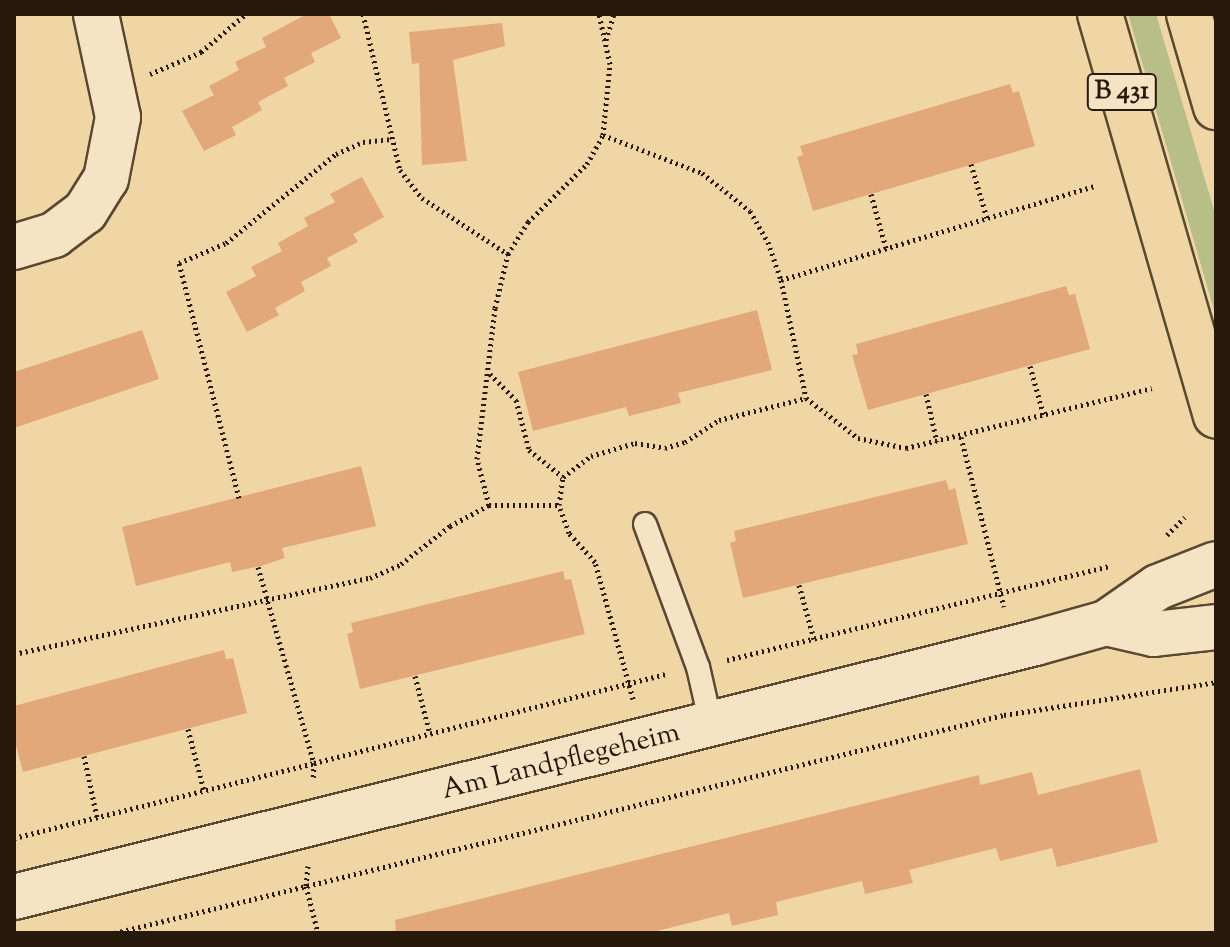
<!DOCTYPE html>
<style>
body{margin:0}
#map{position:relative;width:1230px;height:947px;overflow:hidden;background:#f0d5a5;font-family:"Sorts Mill Goudy",serif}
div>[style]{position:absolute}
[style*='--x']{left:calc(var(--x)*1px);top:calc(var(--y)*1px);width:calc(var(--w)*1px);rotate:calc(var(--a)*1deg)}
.green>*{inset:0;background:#b7be88}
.building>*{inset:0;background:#e3a879}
.path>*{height:5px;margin-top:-2.5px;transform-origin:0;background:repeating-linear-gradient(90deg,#271a0c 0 2px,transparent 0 6px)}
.roads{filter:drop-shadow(2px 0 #594932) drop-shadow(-2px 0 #594932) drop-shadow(0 2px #594932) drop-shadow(0 -2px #594932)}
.lane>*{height:22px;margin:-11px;padding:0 11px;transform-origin:11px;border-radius:11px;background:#f5e4c4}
.street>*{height:44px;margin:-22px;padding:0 22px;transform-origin:22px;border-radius:22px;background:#f5e4c4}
.primary>*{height:44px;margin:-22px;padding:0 22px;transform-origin:22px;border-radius:22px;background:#f0d5a5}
span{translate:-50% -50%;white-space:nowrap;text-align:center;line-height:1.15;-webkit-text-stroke:6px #f5e4c4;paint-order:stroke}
.shield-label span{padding:2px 6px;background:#f5e4c4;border:2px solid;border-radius:6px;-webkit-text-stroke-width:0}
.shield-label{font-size:26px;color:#271a0c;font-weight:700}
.street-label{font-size:28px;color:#271a0c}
.frame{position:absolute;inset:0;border:16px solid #271a0c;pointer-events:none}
</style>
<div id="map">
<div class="green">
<i style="clip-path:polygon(1128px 14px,1156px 14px,1216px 217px,1216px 317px)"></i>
</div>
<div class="building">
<i style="clip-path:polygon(307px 14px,329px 14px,341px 38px,311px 53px,315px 62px,284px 78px,288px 86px,258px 102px,262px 110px,232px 127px,236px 135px,204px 151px,182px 111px,214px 95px,209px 86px,239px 70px,235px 62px,266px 47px,262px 38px)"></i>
<i style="clip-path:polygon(502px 23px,505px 46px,453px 60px,467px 161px,422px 165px,419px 63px,412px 64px,409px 32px)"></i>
<i style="clip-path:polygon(1010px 84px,1013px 93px,1019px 91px,1035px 146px,813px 211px,797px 157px,803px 155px,800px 146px)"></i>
<i style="clip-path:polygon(362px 177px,384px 217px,353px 234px,358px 242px,327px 258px,331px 266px,301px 282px,305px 291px,275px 308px,279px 315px,247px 332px,226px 292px,256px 276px,251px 267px,282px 251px,278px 243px,308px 226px,304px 218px,335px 202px,330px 194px)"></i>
<i style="clip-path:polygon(1066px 286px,1069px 295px,1075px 294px,1090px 349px,868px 410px,852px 355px,858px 354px,856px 344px)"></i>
<i style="clip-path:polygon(757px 310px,772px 370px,678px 393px,681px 403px,629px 416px,626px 407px,533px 431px,518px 372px)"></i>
<i style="clip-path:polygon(142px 330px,159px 379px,14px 428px,14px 372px)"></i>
<i style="clip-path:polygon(361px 466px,376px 526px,282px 548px,285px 558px,261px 566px,232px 572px,230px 562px,136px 586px,122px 527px)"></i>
<i style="clip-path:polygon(946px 480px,949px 490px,955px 488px,968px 544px,743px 598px,730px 543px,736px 541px,734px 531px)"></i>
<i style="clip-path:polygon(563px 571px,565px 580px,571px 579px,585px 634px,360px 689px,347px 634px,353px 632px,351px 623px)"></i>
<i style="clip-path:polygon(224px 650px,226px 659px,233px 658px,247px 713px,23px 772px,14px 738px,14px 706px)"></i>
<i style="clip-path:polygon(1140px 769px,1158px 842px,1057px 867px,1052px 848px,1000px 861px,996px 848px,909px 870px,913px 883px,865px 894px,862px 881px,776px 902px,778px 915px,732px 926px,729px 913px,649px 933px,396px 933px,395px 920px,979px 775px,980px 785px,1032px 772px,1038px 795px)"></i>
</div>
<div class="path">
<i style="--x:363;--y:14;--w:160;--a:76.7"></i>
<i style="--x:400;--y:170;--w:36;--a:52"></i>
<i style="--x:422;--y:198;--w:103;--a:33.1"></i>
<i style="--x:606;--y:40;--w:27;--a:-73"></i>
<i style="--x:150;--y:74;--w:56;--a:-23.3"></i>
<i style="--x:201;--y:52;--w:59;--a:-40.2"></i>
<i style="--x:603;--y:135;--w:106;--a:21"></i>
<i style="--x:702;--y:173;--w:61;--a:38.4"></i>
<i style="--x:750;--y:211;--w:36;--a:60"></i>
<i style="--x:768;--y:242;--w:40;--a:71.1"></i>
<i style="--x:781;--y:280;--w:121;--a:78"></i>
<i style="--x:806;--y:398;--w:66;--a:37.6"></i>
<i style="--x:858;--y:438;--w:49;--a:11.8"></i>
<i style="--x:906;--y:448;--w:253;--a:-13.7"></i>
<i style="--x:971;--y:164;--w:56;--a:73.5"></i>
<i style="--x:871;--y:194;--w:56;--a:74.5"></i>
<i style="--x:781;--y:280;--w:327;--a:-16.7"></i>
<i style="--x:1030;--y:366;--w:52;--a:74.4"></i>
<i style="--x:490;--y:374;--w:37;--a:45"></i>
<i style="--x:516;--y:400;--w:52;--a:75.4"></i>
<i style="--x:529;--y:450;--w:43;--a:38.5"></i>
<i style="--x:926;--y:394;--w:49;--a:77.1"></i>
<i style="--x:961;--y:437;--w:175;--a:75.8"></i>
<i style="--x:239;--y:498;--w:243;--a:-104.3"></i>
<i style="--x:179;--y:263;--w:51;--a:-23.1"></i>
<i style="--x:226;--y:243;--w:141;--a:-39"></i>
<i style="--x:336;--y:154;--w:30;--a:-24"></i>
<i style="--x:363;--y:142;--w:30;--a:-6"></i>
<i style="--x:489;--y:505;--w:48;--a:-104.6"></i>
<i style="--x:477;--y:459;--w:152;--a:-83.2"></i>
<i style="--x:495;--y:308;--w:56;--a:-76.5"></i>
<i style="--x:508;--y:254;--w:38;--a:-58"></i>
<i style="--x:528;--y:222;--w:83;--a:-44.5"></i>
<i style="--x:587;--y:164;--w:33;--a:-61"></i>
<i style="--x:603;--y:135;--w:71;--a:-84.4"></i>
<i style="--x:610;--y:64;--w:51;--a:-102.4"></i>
<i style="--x:1167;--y:535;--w:25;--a:-45"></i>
<i style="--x:258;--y:567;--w:204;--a:74.1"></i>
<i style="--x:314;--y:763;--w:363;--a:-14.2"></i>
<i style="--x:799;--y:585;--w:56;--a:74.5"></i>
<i style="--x:14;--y:654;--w:364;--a:-12.1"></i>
<i style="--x:370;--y:578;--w:34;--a:-24"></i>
<i style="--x:401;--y:564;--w:62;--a:-37.8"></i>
<i style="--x:450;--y:526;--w:44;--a:-28.3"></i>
<i style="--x:489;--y:505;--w:70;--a:0"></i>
<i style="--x:727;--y:660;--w:393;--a:-13.8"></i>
<i style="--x:415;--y:676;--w:60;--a:75.5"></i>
<i style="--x:633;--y:699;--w:142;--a:-105.5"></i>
<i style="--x:595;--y:562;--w:39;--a:-132"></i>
<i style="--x:569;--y:533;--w:30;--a:-110"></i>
<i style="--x:559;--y:505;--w:28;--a:-82"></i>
<i style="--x:563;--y:477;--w:35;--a:-37"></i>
<i style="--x:591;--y:456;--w:46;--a:-16.5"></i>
<i style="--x:635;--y:443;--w:30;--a:9"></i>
<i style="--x:665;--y:448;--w:21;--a:-17"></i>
<i style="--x:685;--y:442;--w:40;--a:-32.9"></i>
<i style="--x:719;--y:420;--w:90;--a:-14.2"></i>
<i style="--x:188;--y:729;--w:64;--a:75.5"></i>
<i style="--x:84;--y:756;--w:62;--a:78"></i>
<i style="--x:14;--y:838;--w:309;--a:-14"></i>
<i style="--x:314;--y:763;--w:17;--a:93"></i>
<i style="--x:308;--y:866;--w:20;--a:96"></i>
<i style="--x:306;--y:886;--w:49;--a:75.7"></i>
<i style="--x:115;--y:933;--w:915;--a:-13.78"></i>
<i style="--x:1004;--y:715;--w:215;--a:-8.8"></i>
</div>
<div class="roads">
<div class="lane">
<i style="--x:645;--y:524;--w:153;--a:69.7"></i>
<i style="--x:698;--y:667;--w:58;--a:77.2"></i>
</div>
<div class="street">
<i style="--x:14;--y:247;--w:42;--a:-16.7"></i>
<i style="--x:54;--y:235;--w:39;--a:-37"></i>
<i style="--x:85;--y:212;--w:39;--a:-58"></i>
<i style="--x:106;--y:179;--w:63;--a:-79"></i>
<i style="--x:118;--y:117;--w:105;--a:-102.1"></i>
<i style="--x:1106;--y:623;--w:49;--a:12.9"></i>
<i style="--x:1154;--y:634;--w:62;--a:-6.4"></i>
<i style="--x:14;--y:897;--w:1052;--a:-13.97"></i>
<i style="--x:1035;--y:643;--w:74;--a:-15.7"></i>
<i style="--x:1106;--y:623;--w:63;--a:-34.7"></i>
<i style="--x:1158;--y:587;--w:62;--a:-21.6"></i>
</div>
<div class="primary">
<i style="--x:1100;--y:14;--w:418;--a:73.9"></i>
<i style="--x:1189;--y:14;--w:97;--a:73.8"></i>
</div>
</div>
<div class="shield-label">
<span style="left:1122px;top:92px">B 431</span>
</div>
<div class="street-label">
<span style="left:561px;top:762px;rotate:-14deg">Am Landpflegeheim</span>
</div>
<div class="frame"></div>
</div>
